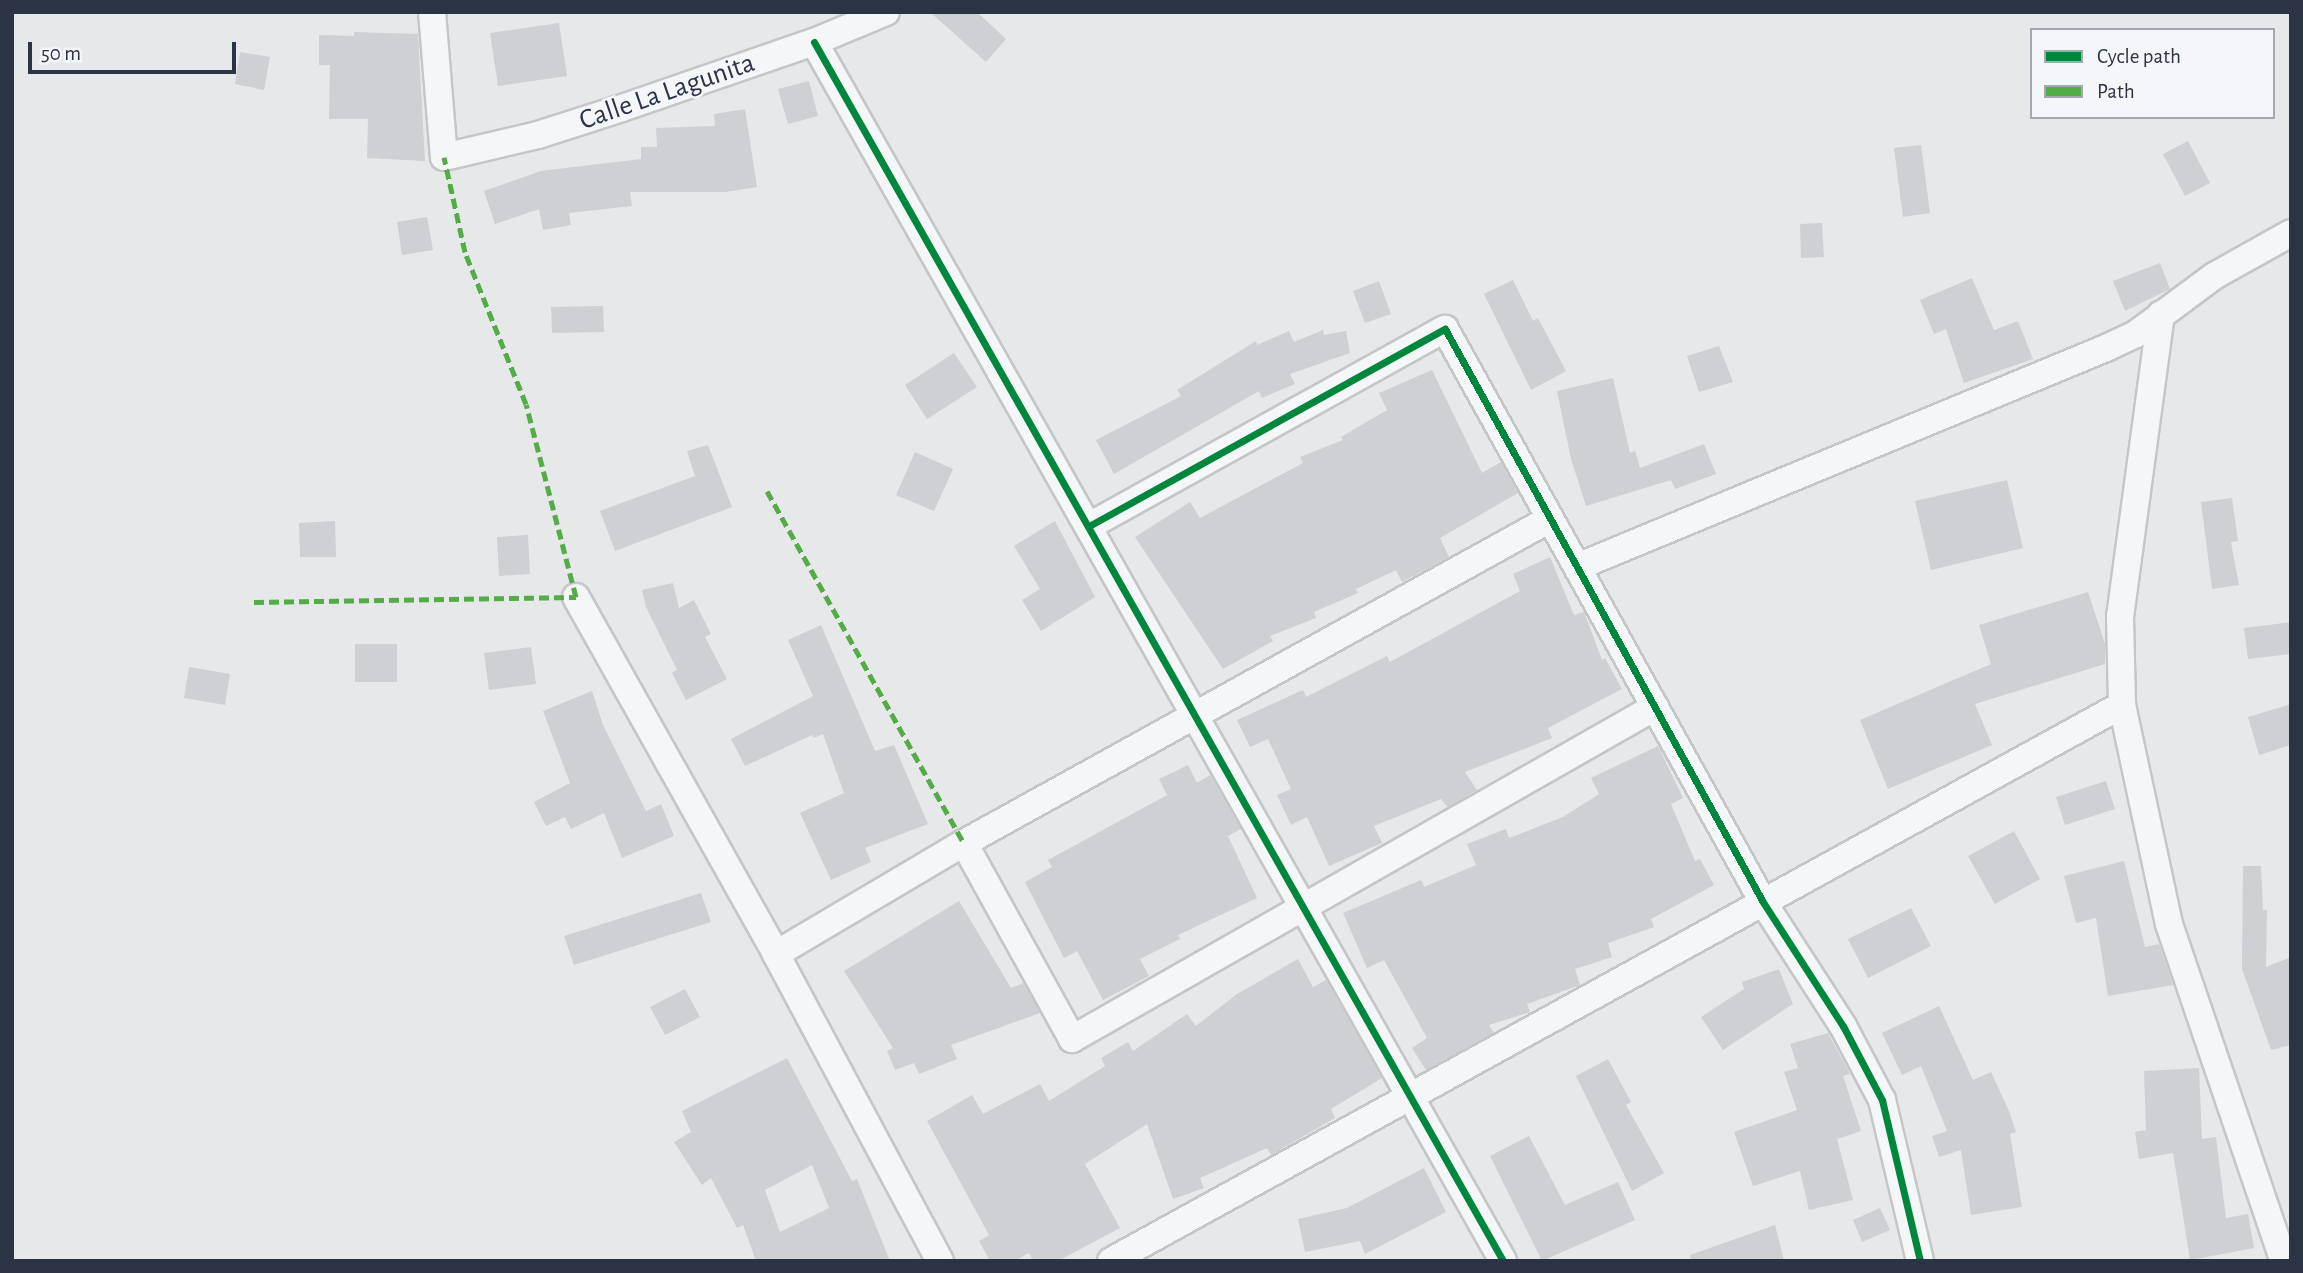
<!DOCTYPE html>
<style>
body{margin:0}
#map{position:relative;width:2303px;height:1273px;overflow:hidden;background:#e6e8ea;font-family:"Alegreya Sans",sans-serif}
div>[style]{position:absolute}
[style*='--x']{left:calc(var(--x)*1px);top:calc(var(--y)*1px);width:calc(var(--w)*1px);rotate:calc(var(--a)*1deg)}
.building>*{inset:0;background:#ced0d3}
.roads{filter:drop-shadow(2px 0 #c4c6c8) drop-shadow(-2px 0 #c4c6c8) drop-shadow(0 2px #c4c6c8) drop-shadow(0 -2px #c4c6c8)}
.street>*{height:26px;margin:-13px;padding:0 13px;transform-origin:13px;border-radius:13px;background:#f5f6f7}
.quiet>*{height:5px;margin-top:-2.5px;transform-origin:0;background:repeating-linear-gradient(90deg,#54ac47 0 10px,transparent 0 15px)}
.cycleway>*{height:7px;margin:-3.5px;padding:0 3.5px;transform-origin:3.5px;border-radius:3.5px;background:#00873e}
span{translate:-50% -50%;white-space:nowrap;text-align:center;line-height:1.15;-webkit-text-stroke:5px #f4f6f9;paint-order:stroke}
.street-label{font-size:28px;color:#2b3445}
.frame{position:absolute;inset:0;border:14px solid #2b3445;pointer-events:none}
.legend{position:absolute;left:2030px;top:28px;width:245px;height:91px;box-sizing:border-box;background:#f4f6f9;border:2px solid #a4a8b1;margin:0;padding:9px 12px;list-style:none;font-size:21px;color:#2b3445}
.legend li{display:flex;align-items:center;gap:14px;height:35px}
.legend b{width:35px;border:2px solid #a4a8b1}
.scale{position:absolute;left:28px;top:42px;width:208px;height:32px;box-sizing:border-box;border:4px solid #2b3445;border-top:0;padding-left:9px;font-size:21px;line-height:24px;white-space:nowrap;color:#2b3445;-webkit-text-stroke:5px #f4f6f9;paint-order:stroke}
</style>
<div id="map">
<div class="building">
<i style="clip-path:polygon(930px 12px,977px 12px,1006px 39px,986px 62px)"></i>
<i style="clip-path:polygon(559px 23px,567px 76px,498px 86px,490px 33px)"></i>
<i style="clip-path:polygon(354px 32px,418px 34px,425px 161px,367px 158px,368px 119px,329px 119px,330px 65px,319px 65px,319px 35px,354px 36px)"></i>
<i style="clip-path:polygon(240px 52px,270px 57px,264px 90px,235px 84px)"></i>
<i style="clip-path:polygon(809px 81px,818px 116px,788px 124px,778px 89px)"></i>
<i style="clip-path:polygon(745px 109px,757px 187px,726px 192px,630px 192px,632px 206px,569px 213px,571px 225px,543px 230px,539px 209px,495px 224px,484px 191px,541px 171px,641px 159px,641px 147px,657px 147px,656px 128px,715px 126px,714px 114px)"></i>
<i style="clip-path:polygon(2188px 141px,2210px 183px,2185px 196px,2163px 154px)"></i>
<i style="clip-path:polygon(1921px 145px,1930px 213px,1903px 217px,1894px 148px)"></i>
<i style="clip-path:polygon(427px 217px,433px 250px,402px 255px,397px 222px)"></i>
<i style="clip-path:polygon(1822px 223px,1824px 257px,1801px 258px,1800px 224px)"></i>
<i style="clip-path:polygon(2160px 263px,2170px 289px,2125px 311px,2113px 281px)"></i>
<i style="clip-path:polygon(1972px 278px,1994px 330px,2018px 321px,2033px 359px,1964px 383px,1946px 329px,1934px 334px,1920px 300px)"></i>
<i style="clip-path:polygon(1513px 280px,1533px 321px,1538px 318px,1566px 371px,1531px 390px,1484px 294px)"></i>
<i style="clip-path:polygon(1379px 281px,1391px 314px,1365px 323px,1353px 291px)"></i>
<i style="clip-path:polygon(603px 306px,604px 332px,552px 333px,551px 307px)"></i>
<i style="clip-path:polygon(1323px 330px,1324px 335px,1346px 331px,1350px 353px,1290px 374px,1295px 384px,1262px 398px,1259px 391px,1114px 474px,1096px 440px,1181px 396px,1177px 390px,1256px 341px,1257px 345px,1289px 331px,1294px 342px)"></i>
<i style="clip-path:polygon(1719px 346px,1733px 382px,1699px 392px,1687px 356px)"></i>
<i style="clip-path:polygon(954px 353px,977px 387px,927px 419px,905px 385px)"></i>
<i style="clip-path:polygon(1432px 370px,1482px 473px,1501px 462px,1518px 493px,1440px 538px,1449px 557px,1402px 582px,1396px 570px,1356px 589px,1358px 593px,1314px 612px,1316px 618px,1270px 636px,1273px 641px,1223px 669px,1135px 537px,1190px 502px,1200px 518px,1303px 463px,1300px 457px,1343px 440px,1341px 437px,1387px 410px,1379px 393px)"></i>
<i style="clip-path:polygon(1613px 378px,1630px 453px,1635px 451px,1640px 468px,1704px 444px,1716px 474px,1675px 489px,1671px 480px,1586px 506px,1571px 459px,1557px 391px)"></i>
<i style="clip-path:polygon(708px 445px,732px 507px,615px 551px,600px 511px,695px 476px,687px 451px)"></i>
<i style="clip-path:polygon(915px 452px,953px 469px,934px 511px,896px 495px)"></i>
<i style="clip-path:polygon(2007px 480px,2023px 548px,1931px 570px,1915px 501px)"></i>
<i style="clip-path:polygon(2232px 498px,2238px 541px,2231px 542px,2239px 585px,2212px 589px,2201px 502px)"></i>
<i style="clip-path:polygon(335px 521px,336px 557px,300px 557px,299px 523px)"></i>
<i style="clip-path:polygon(1055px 521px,1095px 597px,1041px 631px,1022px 600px,1040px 589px,1014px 546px)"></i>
<i style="clip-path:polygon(528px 535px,530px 574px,499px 576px,497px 537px)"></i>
<i style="clip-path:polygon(1550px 557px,1574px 615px,1584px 612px,1602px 660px,1605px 658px,1622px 689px,1548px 728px,1552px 738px,1465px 772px,1477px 790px,1448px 807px,1441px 799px,1374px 826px,1382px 843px,1329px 866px,1307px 817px,1291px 825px,1277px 795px,1291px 789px,1268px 739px,1250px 747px,1237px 720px,1303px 690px,1306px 697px,1387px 656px,1390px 662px,1520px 591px,1513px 574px)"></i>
<i style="clip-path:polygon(673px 583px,679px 608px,694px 600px,711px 634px,705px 637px,727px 679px,686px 700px,672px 673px,677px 670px,646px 607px,642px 590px)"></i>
<i style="clip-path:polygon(2088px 592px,2105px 644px,2105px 664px,1975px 704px,1992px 745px,1888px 789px,1860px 720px,1991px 664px,1979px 625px)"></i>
<i style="clip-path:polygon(2291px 622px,2291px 654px,2248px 659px,2244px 628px)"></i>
<i style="clip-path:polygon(821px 625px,875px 751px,894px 745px,928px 824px,865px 848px,871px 862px,831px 880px,800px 813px,844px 793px,823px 734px,814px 738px,812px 735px,745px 766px,731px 739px,813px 696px,788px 640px)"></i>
<i style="clip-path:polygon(355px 644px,397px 644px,397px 682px,355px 682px)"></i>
<i style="clip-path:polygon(531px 647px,536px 684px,489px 690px,484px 653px)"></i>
<i style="clip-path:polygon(189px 667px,230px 674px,225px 705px,184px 698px)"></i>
<i style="clip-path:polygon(592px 691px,603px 725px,646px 811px,661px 804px,674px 836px,622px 858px,604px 813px,571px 829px,565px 817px,546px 826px,534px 802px,570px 783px,543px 711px)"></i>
<i style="clip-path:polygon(2291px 704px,2291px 745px,2259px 755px,2248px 717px)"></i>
<i style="clip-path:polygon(1658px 746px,1683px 798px,1671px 804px,1695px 861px,1700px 859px,1714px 885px,1651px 919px,1654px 927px,1608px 943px,1612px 957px,1575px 969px,1580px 985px,1527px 1004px,1530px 1012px,1489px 1025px,1494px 1033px,1426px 1070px,1412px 1048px,1427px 1038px,1384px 960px,1367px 968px,1343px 913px,1421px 880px,1424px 887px,1476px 865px,1467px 844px,1506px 829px,1509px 838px,1563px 817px,1599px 794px,1591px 778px)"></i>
<i style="clip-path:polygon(1188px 765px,1197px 783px,1210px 775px,1241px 829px,1228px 836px,1257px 898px,1178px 935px,1180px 939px,1140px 959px,1149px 976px,1103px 1000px,1077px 951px,1064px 958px,1025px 882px,1052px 867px,1048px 860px,1167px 795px,1159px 779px)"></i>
<i style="clip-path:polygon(2106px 781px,2115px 809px,2065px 825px,2056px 797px)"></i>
<i style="clip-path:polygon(2014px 831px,2040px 879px,1995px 904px,1968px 856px)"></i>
<i style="clip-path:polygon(2124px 861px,2145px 947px,2159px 944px,2173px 985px,2108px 996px,2096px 918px,2076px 923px,2064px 876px)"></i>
<i style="clip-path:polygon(2243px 866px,2261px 866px,2263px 910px,2267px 910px,2266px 967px,2291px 957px,2291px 1045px,2271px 1050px,2242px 969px)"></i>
<i style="clip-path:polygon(701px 893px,711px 922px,574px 965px,564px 936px)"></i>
<i style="clip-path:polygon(959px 901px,1011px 988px,1023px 983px,1040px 1013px,951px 1045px,957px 1059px,919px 1074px,914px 1063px,895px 1070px,887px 1051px,893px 1048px,844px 971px)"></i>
<i style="clip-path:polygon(1911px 908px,1931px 946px,1868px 978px,1848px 939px)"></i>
<i style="clip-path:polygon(1298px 959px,1313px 987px,1326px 980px,1382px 1078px,1331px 1109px,1335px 1118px,1271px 1155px,1267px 1148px,1200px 1178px,1204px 1188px,1173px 1199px,1147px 1124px,1085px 1164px,1120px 1228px,1058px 1261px,1033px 1261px,1029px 1253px,1014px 1261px,990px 1261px,979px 1241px,989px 1235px,927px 1121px,972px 1095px,983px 1114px,1040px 1084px,1049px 1101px,1105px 1066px,1101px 1058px,1128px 1042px,1133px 1051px,1187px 1014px,1196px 1026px,1237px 994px)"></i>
<i style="clip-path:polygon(1779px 969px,1793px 1004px,1723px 1050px,1701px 1017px,1744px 989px,1742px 982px)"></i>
<i style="clip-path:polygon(685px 989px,700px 1017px,665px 1035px,650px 1007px)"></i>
<i style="clip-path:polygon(1939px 1006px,1973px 1080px,1991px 1072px,2009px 1111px,2016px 1132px,2010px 1134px,2022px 1207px,1971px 1215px,1961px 1150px,1939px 1157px,1932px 1136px,1947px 1131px,1921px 1066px,1902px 1075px,1882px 1033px)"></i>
<i style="clip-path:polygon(1828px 1033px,1850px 1074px,1843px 1076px,1861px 1131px,1837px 1139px,1853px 1200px,1809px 1210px,1800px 1171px,1753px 1186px,1734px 1132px,1797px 1110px,1784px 1072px,1798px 1068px,1790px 1044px)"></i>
<i style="clip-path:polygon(evenodd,787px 1058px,852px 1181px,857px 1179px,890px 1261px,756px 1261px,743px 1225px,737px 1228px,711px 1178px,702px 1185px,674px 1142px,691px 1132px,682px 1111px,787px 1058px,812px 1165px,829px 1208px,780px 1232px,765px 1190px,812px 1165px)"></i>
<i style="clip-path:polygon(1608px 1059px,1631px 1102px,1626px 1105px,1664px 1173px,1632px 1191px,1576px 1076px)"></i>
<i style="clip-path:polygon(2199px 1068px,2202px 1139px,2216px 1137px,2226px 1218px,2248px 1214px,2254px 1248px,2190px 1260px,2173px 1153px,2139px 1159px,2135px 1132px,2146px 1130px,2144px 1071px)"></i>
<i style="clip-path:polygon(1529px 1136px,1565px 1205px,1618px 1182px,1635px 1220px,1542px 1261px,1490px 1156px)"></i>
<i style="clip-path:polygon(1424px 1168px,1446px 1212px,1365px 1254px,1360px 1241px,1305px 1252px,1298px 1219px,1347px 1208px)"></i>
<i style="clip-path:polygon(1880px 1208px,1890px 1230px,1862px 1242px,1853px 1220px)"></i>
<i style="clip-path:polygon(1775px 1225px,1784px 1261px,1691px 1261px,1690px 1255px)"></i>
</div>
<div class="roads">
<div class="street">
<i style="--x:432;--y:12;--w:145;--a:85.3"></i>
<i style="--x:444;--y:157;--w:97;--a:-13.2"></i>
<i style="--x:538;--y:135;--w:88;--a:-17.8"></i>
<i style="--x:622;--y:108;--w:203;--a:-19"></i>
<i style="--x:814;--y:42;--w:78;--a:-22.6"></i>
<i style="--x:814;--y:42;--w:1400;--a:60.52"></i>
<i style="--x:2161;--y:314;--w:305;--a:97.7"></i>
<i style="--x:2120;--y:616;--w:89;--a:88.7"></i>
<i style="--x:2122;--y:705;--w:224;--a:77.9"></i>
<i style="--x:2169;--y:924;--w:356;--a:71.2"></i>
<i style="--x:1089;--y:526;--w:407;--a:-29"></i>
<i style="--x:1445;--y:329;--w:655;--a:60.97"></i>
<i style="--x:1763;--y:902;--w:148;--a:57.2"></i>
<i style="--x:1843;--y:1026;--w:84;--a:62.2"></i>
<i style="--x:1882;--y:1100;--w:165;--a:76.7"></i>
<i style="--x:1577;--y:567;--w:573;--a:-22.49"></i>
<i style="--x:2106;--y:348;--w:33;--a:-25"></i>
<i style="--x:2136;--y:334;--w:97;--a:-36.6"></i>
<i style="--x:2214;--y:276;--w:88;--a:-29.2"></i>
<i style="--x:576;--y:597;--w:409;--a:60.7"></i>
<i style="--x:776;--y:954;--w:348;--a:61.9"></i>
<i style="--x:964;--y:843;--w:224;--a:61.1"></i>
<i style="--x:1072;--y:1039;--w:671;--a:-29.66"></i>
<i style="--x:776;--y:954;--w:218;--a:-30.6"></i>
<i style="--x:964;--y:843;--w:670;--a:-28.94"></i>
<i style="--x:1111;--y:1261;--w:1154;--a:-28.81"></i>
</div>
</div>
<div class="quiet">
<i style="--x:767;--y:491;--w:403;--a:60.8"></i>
<i style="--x:254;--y:602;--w:322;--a:-0.9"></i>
<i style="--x:576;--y:597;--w:199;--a:-104.5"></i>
<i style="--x:526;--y:404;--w:164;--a:-111.9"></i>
<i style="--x:465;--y:252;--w:97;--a:-102.5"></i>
</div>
<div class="cycleway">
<i style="--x:814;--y:42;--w:1400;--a:60.52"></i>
<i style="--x:1089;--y:526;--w:407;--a:-29"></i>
<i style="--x:1445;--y:329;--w:655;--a:60.97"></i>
<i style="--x:1763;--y:902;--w:148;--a:57.2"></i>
<i style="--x:1843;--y:1026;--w:84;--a:62.2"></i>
<i style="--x:1882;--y:1100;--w:165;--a:76.7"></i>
</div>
<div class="street-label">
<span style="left:667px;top:92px;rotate:-19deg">Calle La Lagunita</span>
</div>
<div class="frame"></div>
<ul class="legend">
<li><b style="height:9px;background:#00873e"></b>Cycle path</li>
<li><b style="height:9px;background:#54ac47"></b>Path</li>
</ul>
<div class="scale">50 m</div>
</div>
